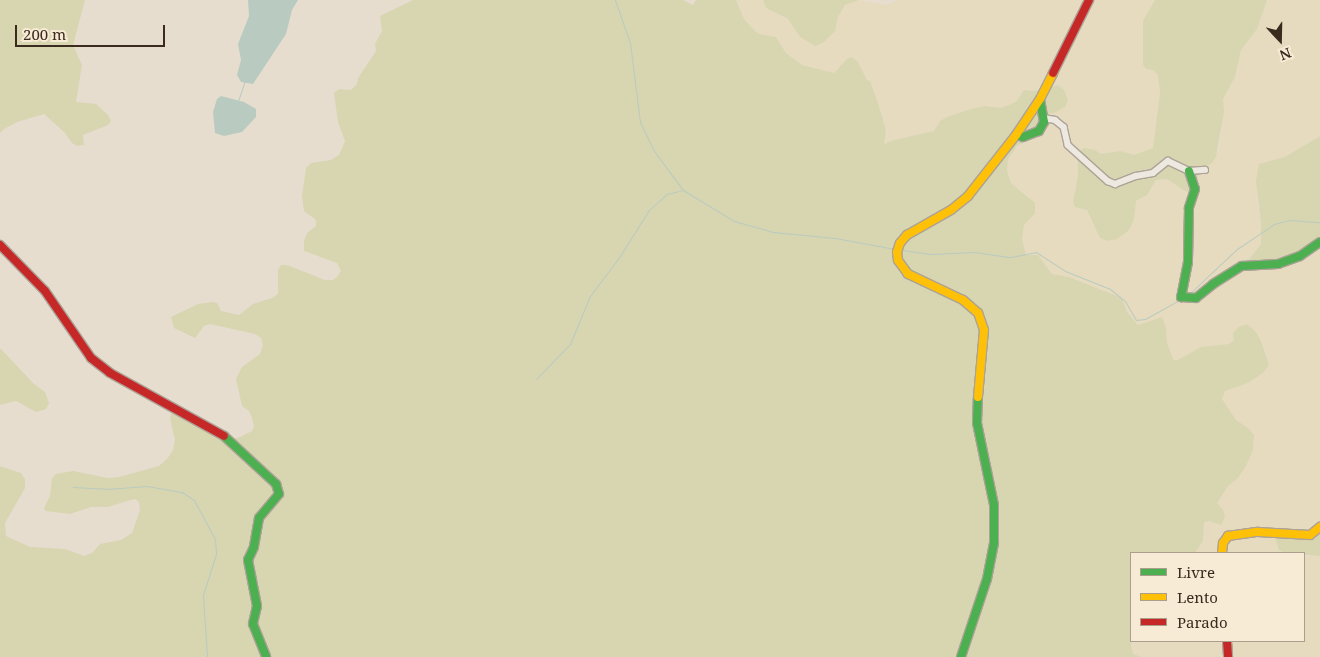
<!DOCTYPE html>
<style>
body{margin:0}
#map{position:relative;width:1320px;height:657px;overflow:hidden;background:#e6ddcf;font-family:"Noto Serif",serif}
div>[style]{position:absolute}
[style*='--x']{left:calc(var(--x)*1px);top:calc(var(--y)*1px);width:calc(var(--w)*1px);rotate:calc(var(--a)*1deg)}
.farmland>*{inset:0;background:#e6dbbf}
.green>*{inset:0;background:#d8d5b1}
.water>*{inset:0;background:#b9cbc0}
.stream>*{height:1px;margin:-0.5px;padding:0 0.5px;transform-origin:0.5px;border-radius:0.5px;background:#b9cbc0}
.roads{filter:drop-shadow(1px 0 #aca297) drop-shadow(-1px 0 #aca297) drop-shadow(0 1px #aca297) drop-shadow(0 -1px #aca297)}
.street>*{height:5.5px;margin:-2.75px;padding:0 2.75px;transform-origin:2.75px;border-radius:2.75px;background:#eee9e0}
.fast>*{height:8px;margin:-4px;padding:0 4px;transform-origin:4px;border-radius:4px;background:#4caf50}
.slow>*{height:8px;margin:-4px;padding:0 4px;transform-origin:4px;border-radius:4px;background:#ffc107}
.jam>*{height:8px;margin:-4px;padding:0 4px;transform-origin:4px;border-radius:4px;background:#c62828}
span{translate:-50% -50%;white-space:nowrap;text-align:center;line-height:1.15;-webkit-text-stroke:5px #f7ebd5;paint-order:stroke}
.legend{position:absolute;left:1130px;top:552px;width:175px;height:90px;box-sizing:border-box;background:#f7ebd5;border:1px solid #ac9e8c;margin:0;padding:6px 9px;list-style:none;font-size:15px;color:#3b2a1e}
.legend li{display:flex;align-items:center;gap:10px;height:25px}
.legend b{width:25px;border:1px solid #ac9e8c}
.north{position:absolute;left:1255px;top:15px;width:50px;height:50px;-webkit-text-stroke:4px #f7ebd5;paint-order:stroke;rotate:159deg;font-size:14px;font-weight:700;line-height:20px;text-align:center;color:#3b2a1e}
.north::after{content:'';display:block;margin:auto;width:18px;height:22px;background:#3b2a1e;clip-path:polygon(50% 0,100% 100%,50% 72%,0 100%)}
.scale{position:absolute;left:15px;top:25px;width:150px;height:22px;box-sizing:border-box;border:2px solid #3b2a1e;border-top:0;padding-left:6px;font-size:15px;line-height:18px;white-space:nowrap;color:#3b2a1e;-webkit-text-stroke:4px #f7ebd5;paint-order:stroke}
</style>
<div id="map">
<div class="farmland">
<i style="clip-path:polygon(736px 0,763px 0,766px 8px,792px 22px,800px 37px,835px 31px,838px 17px,845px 5px,859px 0,886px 5px,899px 0,1155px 0,1143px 21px,1143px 65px,1146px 69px,1153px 70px,1158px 75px,1160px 93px,1153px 148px,1134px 155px,1120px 151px,1101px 154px,1095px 150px,1084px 148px,1076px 160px,1078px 175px,1073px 202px,1092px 215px,1100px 238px,1134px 219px,1136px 201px,1147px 195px,1156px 180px,1167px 179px,1185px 191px,1197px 183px,1199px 170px,1212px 163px,1219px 150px,1224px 112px,1223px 99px,1235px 77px,1241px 50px,1256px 29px,1267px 0,1320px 0,1320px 136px,1285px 157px,1259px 164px,1257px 202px,1261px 224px,1261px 244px,1248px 260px,1320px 239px,1320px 531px,1279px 550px,1284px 553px,1195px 553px,1203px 541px,1204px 522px,1209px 521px,1220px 525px,1216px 504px,1228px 486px,1237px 479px,1246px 466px,1253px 450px,1241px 423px,1236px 420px,1222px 400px,1225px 391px,1248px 383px,1263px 373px,1267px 357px,1265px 350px,1256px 332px,1247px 324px,1229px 344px,1201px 347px,1176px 361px,1173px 359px,1167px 343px,1166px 328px,1162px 317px,1139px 325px,1127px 312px,1122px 298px,1069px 277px,1052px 274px,1042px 260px,1026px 255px,1022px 239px,1024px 225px,1030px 217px,1027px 195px,1011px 183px,1007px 171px,1008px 159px,1013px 150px,1025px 143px,1058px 85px,1034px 91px,1024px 90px,1016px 102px,1001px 108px,985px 106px,971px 109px,935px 131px,894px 140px,884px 145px,886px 129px,877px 100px,870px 81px,867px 80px,858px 62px,852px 57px,848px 58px,834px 73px,802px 65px,786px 53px,776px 37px,759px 34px,755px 31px,744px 19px)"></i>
<i style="clip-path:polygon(1304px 556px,1320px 556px,1320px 657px,1142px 657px,1133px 654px,1131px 645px,1131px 633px,1131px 641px,1304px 641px)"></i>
</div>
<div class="green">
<i style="clip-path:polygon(0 0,85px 0,73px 45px,82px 65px,76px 102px,96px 104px,108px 115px,111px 121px,108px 125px,83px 135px,84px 145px,77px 146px,72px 143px,65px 133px,44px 114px,17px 122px,4px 129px,0 133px)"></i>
<i style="clip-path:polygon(413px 0,683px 0,693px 5px,696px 0,736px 0,744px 19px,755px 31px,759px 34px,776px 37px,786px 53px,802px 65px,834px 73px,848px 58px,852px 57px,858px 62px,867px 80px,870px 81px,877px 100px,886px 130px,884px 144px,894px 140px,934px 131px,940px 121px,947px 117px,971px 109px,985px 106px,1001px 108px,1016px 102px,1024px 90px,1034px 91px,1058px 85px,1064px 90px,1068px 100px,1065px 107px,1054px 113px,1042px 115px,1032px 139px,1017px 146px,1008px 159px,1007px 171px,1011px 183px,1035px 203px,1035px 213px,1024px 225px,1022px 239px,1026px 255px,1038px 255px,1052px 274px,1069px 277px,1122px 298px,1127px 312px,1138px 325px,1162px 317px,1166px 328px,1167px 343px,1173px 359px,1176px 361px,1201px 347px,1229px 344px,1234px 340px,1233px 333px,1239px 327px,1247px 324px,1256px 332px,1261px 341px,1269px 365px,1263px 373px,1248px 383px,1225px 391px,1222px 399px,1236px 420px,1248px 428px,1254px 435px,1253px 450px,1246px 466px,1237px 479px,1228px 486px,1217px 503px,1223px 510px,1225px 517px,1221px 525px,1209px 521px,1204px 522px,1203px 541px,1195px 553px,1131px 553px,1131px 645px,1133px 654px,1142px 657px,0 657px,0 466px,21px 473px,25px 479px,25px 488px,5px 523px,6px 536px,30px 547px,65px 549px,84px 556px,92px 553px,100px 544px,121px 540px,132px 533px,140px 510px,139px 502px,135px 499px,130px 500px,108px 507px,91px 507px,70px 514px,46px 511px,44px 508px,50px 496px,52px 478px,56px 474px,73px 471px,108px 478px,119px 477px,159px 466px,167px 459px,173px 450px,175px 440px,170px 418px,171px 414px,176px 412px,227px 438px,238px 438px,252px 431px,254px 426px,252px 418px,249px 411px,242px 406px,236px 379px,242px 367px,260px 354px,263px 345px,261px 338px,255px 334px,210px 324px,204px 326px,195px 338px,174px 328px,171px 317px,198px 304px,212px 302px,217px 303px,221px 311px,239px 315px,253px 304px,272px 298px,278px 294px,278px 270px,281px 265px,287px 265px,325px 280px,333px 280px,338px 276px,341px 271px,337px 263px,304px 251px,304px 241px,307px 233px,316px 226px,316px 220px,304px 211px,302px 196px,306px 168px,311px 163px,331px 160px,339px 155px,345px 141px,338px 122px,334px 93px,339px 89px,351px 90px,357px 84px,358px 78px,376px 51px,375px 44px,382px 31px,380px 16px)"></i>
<i style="clip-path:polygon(763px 0,859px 0,845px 5px,838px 17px,835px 31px,824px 42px,815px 46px,800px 37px,788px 19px,766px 8px)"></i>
<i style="clip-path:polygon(1155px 0,1267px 0,1257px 29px,1241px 50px,1235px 77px,1223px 99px,1224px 112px,1216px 157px,1212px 163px,1199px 170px,1197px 183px,1191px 192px,1185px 191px,1167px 179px,1156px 180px,1147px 195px,1136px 201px,1134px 219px,1129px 230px,1117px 239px,1108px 241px,1100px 238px,1087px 210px,1075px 207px,1073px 202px,1078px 175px,1077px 153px,1084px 148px,1095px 150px,1101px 154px,1120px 151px,1134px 155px,1153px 148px,1160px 93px,1158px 75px,1153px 70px,1146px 69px,1143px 65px,1143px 21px)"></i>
<i style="clip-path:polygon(1320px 136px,1320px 239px,1284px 262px,1248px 261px,1261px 244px,1261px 224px,1256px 181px,1259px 164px,1285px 157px)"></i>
<i style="clip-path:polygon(0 348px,34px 384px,45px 392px,49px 403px,46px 409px,36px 412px,16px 401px,0 405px)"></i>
<i style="clip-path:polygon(1320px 531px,1320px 556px,1284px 553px,1279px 550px,1275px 537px,1274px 535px)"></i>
</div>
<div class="water">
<i style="clip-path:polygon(248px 0,298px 0,292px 10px,286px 34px,253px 84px,241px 82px,237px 75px,241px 60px,238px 44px,249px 16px)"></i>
<i style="clip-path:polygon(221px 96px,244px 102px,256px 109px,256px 117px,242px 132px,224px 136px,215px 133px,213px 112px,217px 99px)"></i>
</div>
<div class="stream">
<i style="--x:615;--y:0;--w:46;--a:70.8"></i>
<i style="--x:630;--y:43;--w:80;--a:82.8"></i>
<i style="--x:640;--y:122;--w:32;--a:64"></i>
<i style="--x:654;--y:151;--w:49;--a:53.4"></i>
<i style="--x:683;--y:190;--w:60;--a:31.3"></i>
<i style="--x:734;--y:221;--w:41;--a:15.8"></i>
<i style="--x:773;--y:232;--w:62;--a:5.5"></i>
<i style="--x:835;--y:238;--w:61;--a:10.4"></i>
<i style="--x:238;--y:101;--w:21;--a:-71"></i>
<i style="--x:902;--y:250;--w:30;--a:8"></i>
<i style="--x:932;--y:254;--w:42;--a:-2.7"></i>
<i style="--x:974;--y:252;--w:37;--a:8"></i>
<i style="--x:1011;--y:257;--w:25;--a:-11"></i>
<i style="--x:1036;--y:252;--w:35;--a:33"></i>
<i style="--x:1065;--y:271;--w:48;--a:21.8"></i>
<i style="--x:1110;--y:289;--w:19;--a:39"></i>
<i style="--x:1125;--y:301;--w:22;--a:60"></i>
<i style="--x:1136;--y:320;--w:9;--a:-6"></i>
<i style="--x:1145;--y:319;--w:39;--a:-29"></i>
<i style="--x:1189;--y:294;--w:66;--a:-43.2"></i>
<i style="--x:1237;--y:249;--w:45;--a:-34"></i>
<i style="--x:1274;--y:224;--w:16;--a:-15"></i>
<i style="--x:1289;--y:220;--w:31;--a:4"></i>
<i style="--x:536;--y:379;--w:49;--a:-45.8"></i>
<i style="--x:570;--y:344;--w:52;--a:-67.4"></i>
<i style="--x:590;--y:296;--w:50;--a:-53.1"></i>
<i style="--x:620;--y:256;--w:54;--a:-57.8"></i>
<i style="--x:649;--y:210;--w:24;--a:-42"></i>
<i style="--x:667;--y:194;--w:16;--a:-14"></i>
<i style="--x:73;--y:487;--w:33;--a:3"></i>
<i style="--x:106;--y:489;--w:41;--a:-4.2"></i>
<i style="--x:147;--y:486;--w:36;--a:10"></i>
<i style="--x:182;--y:492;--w:14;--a:34"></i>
<i style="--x:194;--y:500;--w:44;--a:61.7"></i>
<i style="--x:215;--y:539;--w:15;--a:86"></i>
<i style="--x:216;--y:554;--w:43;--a:107.6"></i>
<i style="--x:203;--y:595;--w:62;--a:86.3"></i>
</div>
<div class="roads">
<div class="street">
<i style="--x:1044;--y:118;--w:11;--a:10"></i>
<i style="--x:1055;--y:120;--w:11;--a:38"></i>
<i style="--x:1064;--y:127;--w:18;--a:77"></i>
<i style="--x:1068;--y:145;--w:54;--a:42"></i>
<i style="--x:1108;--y:181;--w:8;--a:23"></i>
<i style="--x:1115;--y:184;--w:22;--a:-21"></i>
<i style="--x:1136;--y:176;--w:17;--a:-10"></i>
<i style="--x:1153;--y:173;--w:19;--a:-39"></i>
<i style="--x:1168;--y:161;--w:23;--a:25"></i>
<i style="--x:1189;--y:171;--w:16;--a:-4"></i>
</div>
<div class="fast">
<i style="--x:1016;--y:135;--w:7;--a:16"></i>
<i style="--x:1023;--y:137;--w:17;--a:-21"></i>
<i style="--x:1039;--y:131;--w:10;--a:-61"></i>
<i style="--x:1044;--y:122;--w:23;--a:-100"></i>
<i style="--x:1189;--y:171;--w:19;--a:72"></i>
<i style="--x:1195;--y:189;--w:20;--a:108"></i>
<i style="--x:1189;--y:208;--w:54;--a:91.1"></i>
<i style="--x:1188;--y:262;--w:36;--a:101"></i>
<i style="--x:1181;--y:297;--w:15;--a:4"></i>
<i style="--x:1196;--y:298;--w:22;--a:-39"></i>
<i style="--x:1213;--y:284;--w:34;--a:-32"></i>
<i style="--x:1242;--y:266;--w:36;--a:-3"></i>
<i style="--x:1278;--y:264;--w:23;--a:-20"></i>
<i style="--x:1300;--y:256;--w:24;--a:-35"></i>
<i style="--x:224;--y:436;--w:71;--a:42.7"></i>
<i style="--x:276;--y:484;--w:10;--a:73"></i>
<i style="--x:279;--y:494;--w:31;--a:130"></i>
<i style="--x:259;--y:518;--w:29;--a:100"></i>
<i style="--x:254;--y:547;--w:14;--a:115"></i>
<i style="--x:248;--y:560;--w:47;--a:78.9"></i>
<i style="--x:257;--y:606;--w:18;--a:103"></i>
<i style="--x:253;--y:624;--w:35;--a:68"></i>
<i style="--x:961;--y:657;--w:82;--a:-71.6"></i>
<i style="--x:987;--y:579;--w:37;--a:-79"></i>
<i style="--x:994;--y:543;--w:38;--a:-90"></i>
<i style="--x:994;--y:505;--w:84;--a:-101.7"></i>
<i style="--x:977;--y:423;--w:26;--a:-88"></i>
</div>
<div class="slow">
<i style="--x:978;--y:397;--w:67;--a:-84.9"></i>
<i style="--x:984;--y:330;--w:18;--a:-109"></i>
<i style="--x:978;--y:313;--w:20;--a:-139"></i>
<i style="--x:963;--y:300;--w:61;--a:-154.7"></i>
<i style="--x:908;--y:274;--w:17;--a:-126"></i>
<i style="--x:898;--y:260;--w:8;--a:-97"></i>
<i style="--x:897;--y:252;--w:9;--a:-72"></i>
<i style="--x:900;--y:243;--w:11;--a:-49"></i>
<i style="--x:907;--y:235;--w:51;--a:-29.6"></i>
<i style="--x:951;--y:210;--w:22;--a:-39"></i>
<i style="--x:968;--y:196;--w:78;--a:-51.8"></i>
<i style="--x:1016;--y:135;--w:43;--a:-56.3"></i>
<i style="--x:1040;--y:99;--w:29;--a:-63"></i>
<i style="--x:1222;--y:553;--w:10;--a:-84"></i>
<i style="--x:1223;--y:543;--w:9;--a:-54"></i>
<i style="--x:1228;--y:536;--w:30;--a:-8"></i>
<i style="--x:1258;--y:532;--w:52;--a:3.3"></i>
<i style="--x:1310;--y:535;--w:13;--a:-39"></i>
</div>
<div class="jam">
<i style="--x:1053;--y:73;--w:81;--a:-63.7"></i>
<i style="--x:0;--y:245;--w:64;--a:45.6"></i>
<i style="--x:45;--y:291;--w:81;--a:55.5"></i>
<i style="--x:91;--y:358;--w:24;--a:38"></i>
<i style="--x:110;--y:373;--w:130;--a:28.9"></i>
<i style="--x:1227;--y:641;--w:16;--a:86"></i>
</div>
</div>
<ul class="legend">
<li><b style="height:6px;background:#4caf50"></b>Livre</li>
<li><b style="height:6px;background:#ffc107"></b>Lento</li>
<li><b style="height:6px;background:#c62828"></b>Parado</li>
</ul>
<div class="north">N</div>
<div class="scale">200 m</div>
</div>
